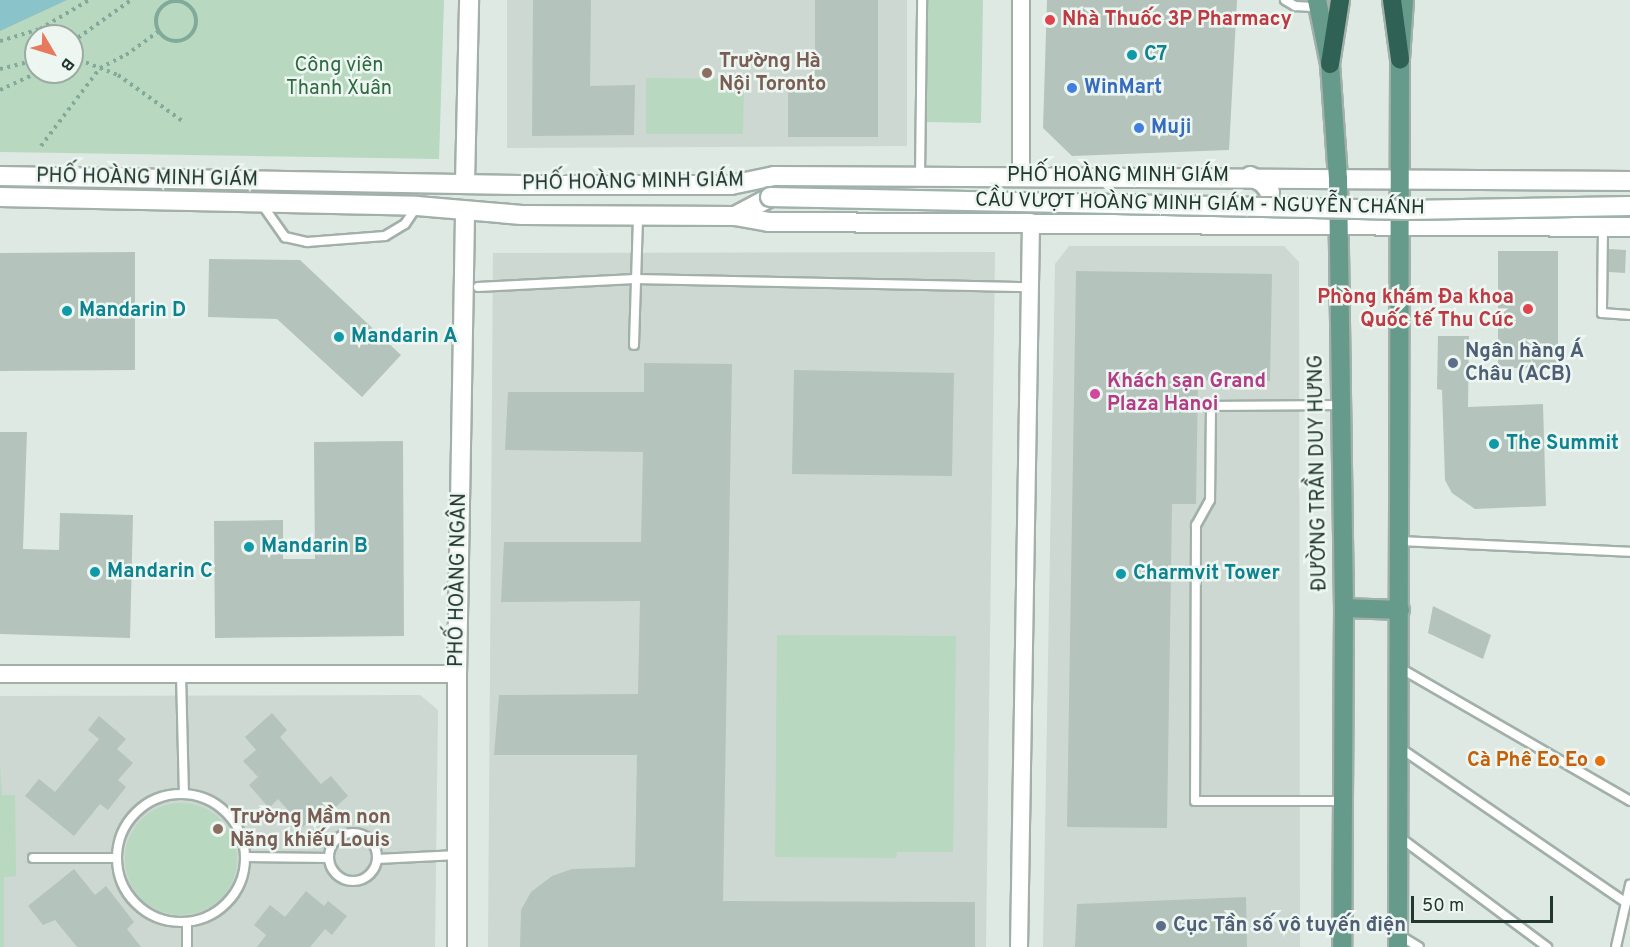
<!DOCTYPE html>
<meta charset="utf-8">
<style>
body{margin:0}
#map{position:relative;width:1630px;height:947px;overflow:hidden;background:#dee9e3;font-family:Overpass,sans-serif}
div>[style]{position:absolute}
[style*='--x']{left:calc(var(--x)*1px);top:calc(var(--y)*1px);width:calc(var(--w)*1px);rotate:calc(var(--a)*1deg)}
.built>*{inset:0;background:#cdd8d2}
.green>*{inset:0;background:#b8d8bf}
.round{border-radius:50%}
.water>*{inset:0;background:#8ac3ca}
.building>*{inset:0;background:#b4c3bc}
.path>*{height:4px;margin-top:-2px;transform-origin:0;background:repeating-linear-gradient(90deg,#81aa9b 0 3px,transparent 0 7.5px)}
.path>.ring{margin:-2px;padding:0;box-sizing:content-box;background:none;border:4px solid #81aa9b;border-radius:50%}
.roads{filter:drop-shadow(2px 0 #a2b0aa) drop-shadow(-2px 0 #a2b0aa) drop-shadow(0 2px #a2b0aa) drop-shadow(0 -2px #a2b0aa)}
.lane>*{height:8px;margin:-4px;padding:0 4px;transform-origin:4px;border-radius:4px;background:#fff}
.lane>.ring{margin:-4px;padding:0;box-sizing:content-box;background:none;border:8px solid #fff;border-radius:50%}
.street>*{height:16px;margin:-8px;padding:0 8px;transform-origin:8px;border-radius:8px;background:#fff}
.secondary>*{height:18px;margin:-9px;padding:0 9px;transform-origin:9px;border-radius:9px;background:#fff}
.primary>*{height:18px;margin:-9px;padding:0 9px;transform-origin:9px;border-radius:9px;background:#669b8b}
.highway>*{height:18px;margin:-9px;padding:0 9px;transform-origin:9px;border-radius:9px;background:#2f6154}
.bridges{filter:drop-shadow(2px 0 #9fb3ab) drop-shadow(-2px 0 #9fb3ab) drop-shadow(0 2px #9fb3ab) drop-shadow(0 -2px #9fb3ab)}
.secondary-bridge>*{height:18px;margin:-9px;padding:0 9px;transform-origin:9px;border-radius:9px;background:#fff}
.dots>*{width:16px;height:16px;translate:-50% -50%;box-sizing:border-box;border:3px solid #eef6f2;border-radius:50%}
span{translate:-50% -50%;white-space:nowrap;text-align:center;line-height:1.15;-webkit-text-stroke:5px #eef6f2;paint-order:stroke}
.health-label{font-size:20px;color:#be3a42;font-weight:700}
.left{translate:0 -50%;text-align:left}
.right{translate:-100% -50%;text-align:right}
.culture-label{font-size:20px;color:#0d838f;font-weight:700}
.education-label{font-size:20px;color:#785e54;font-weight:700}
.park-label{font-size:20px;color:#2f6a43}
.shop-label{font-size:20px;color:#366cbe;font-weight:700}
.street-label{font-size:20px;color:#213730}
.service-label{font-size:20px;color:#4e5e75;font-weight:700}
.hotel-label{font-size:20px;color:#b23c85;font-weight:700}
.food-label{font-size:20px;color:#c56008;font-weight:700}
.north{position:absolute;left:24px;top:24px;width:60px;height:60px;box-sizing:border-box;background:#eef6f2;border:2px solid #9caaa4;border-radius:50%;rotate:128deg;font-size:16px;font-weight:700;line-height:24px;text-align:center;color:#213730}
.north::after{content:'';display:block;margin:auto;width:21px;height:27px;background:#e7795e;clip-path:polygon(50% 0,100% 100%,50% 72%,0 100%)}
.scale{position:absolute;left:1411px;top:896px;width:142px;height:27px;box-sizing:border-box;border:3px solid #213730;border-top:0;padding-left:8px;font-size:18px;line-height:21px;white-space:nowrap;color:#213730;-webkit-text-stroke:4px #eef6f2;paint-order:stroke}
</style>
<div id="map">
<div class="built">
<i style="clip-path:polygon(507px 0,907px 0,907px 146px,507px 148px)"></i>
<i style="clip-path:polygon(1069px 246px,1284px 246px,1299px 262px,1300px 947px,1043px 947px,1055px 264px)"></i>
<i style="clip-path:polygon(995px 252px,986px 947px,488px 947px,493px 253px)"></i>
<i style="clip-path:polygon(420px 695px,438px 710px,435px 947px,0 947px,0 696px)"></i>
</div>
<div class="green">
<i style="clip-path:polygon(evenodd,0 0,444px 0,439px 159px,0 152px,0 0,36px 36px,72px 36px,72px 72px,36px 72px,36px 36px)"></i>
<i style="clip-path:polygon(928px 0,983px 0,981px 123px,926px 122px)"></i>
<i style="clip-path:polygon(646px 78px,744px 79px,743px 134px,646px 134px)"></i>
<i style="clip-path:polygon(777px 635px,956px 636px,953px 852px,897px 852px,896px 858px,775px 857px)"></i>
<i style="clip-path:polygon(0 765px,2px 795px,15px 795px,16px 876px,4px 877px,4px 947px,0 947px)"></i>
<i class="round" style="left:125px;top:803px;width:112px;height:112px"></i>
</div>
<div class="water">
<i style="clip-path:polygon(0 0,67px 0,0 31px)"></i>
</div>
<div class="building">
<i style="clip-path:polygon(533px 0,591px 0,590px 86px,635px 85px,634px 135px,532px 136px)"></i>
<i style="clip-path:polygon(815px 0,878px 0,878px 137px,788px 137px,788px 84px,815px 84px)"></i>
<i style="clip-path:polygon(1047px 0,1237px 0,1229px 150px,1072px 156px,1043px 128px)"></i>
<i style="clip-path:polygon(1609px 249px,1626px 250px,1625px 273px,1609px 272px)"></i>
<i style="clip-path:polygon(1498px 251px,1558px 251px,1558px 368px,1498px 368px)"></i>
<i style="clip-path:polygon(135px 252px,135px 370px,0 371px,0 253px)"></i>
<i style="clip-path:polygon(209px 259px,300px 260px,401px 355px,362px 397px,277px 319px,208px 317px)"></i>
<i style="clip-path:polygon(1076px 271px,1272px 274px,1270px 381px,1198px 380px,1196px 504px,1172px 504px,1167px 828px,1067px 827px)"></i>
<i style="clip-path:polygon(1438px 336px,1469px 336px,1468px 407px,1543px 404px,1546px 506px,1475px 509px,1452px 493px,1445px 480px,1442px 390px,1437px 389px)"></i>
<i style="clip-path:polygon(644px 363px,732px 364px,723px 901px,975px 902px,975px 947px,520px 947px,521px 910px,531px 892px,552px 876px,572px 869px,635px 867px,637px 755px,494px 755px,499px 695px,638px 694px,640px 601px,501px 602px,504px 542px,641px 542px,643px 452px,505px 450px,508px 392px,644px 392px)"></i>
<i style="clip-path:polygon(794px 370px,954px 373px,952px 476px,792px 474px)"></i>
<i style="clip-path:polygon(0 432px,27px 432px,23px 549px,59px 550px,60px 513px,133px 515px,130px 638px,0 634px)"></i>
<i style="clip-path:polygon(403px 441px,404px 636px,215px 638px,214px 521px,283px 520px,283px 559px,315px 559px,314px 442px)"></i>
<i style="clip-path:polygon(1433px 606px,1491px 635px,1483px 659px,1428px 633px)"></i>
<i style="clip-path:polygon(272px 713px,287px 730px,280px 737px,321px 784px,331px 776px,348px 796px,330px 812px,321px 811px,303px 827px,278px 799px,269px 808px,249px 785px,258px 777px,243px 761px,256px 750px,245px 737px)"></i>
<i style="clip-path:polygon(99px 716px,126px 739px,117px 749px,133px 763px,118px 780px,126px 787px,108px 810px,100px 804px,74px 836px,25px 796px,39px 779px,55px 792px,99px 739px,88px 730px)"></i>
<i style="clip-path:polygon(74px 869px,95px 895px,106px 886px,134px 922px,127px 929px,141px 947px,77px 947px,55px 920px,43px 925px,28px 906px)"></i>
<i style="clip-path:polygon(306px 891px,324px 906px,328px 901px,347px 916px,332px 935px,325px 929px,310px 947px,257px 947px,266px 935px,254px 925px,270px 905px,285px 917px)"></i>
<i style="clip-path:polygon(1246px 897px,1247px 947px,1075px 947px,1077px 904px)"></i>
</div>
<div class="path">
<i class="ring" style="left:156px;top:1px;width:36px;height:36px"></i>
<i style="--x:0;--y:41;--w:42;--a:-16.7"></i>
<i style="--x:40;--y:29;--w:57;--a:-30.6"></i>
<i style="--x:72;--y:42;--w:72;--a:-35.4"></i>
<i style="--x:72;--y:57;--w:49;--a:21.4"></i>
<i style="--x:118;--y:75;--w:82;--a:35.6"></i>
<i style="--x:0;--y:69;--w:37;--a:-14"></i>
<i style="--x:0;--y:90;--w:43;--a:-24.8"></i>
<i style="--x:41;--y:146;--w:98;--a:-52.9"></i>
<i style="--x:100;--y:68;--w:29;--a:-27"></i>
<i style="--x:126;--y:55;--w:39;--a:-36"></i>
</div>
<div class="roads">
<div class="lane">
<i style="--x:1285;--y:0;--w:12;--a:31"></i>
<i style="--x:1295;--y:6;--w:22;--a:3"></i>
<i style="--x:920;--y:176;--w:176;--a:-89.3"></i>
<i style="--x:261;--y:203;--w:42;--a:54.8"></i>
<i style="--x:285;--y:237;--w:23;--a:13"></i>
<i style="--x:307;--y:242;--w:78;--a:-4.4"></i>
<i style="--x:385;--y:236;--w:23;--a:-31"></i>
<i style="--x:405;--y:224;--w:22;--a:-56"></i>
<i style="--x:1603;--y:227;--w:86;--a:90.7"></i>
<i style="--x:1602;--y:313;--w:28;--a:4"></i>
<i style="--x:478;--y:287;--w:157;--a:-2.9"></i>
<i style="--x:635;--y:279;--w:395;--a:1.2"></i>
<i style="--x:634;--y:345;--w:127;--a:-88.2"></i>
<i style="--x:1341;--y:405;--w:130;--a:179.6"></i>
<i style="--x:1211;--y:406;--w:94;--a:90.6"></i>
<i style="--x:1210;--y:500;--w:29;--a:119"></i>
<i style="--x:1196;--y:525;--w:276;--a:90.2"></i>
<i style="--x:1195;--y:801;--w:147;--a:0"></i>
<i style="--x:1399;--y:541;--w:231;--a:2.7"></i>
<i style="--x:1400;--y:668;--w:266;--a:30"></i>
<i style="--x:181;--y:674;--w:120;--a:88.6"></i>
<i style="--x:1400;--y:748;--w:274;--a:34.4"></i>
<i class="ring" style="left:117px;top:794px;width:120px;height:120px"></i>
<i class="ring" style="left:329px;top:833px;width:40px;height:40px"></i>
<i style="--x:1398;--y:836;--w:186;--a:36.7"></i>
<i style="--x:245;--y:857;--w:84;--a:0.7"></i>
<i style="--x:33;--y:858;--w:83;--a:0"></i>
<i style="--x:377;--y:859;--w:81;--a:-2.8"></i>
<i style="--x:187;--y:923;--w:24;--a:90"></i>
<i style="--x:1399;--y:935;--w:23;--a:31"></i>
<i style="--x:1616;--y:947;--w:64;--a:-77.3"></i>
</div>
<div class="street">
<i style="--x:1021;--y:0;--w:176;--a:90"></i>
<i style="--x:0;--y:674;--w:457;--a:0"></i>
<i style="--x:1019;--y:947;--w:725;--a:-89.05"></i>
</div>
<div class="secondary">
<i style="--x:0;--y:176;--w:521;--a:0.99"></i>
<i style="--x:521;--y:185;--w:210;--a:0"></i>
<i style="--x:731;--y:185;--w:44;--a:-11.8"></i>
<i style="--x:774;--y:176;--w:856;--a:0.33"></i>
<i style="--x:1250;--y:176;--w:15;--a:28"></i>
<i style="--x:1263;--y:183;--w:11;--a:52"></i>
<i style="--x:1270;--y:192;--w:12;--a:95"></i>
<i style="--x:1269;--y:204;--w:18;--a:137"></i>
<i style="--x:465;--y:182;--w:182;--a:-88.7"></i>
<i style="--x:0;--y:197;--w:417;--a:1.2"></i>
<i style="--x:417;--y:206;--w:105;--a:4.9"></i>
<i style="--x:522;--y:215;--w:213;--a:0.3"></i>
<i style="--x:735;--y:216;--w:34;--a:10"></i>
<i style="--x:768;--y:222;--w:862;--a:0.33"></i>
<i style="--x:735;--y:216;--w:40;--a:-28"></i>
<i style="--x:457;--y:947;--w:273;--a:-90"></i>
<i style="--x:457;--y:674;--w:462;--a:-89"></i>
</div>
<div class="primary">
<i style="--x:1317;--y:0;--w:65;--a:78.5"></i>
<i style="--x:1330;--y:64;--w:115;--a:86"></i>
<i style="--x:1338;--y:179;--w:429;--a:89.2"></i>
<i style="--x:1344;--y:608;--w:339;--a:90.3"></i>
<i style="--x:1344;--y:608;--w:56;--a:2"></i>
<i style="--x:1398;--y:947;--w:888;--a:-89.87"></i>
<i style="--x:1400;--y:59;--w:59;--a:-86.1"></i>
</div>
<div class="highway">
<i style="--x:1392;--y:0;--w:60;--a:82.3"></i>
<i style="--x:1330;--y:64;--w:65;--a:-81.1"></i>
</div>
</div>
<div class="bridges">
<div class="secondary-bridge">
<i style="--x:770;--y:197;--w:636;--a:1.17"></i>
<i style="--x:1406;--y:210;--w:224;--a:-1"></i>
</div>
</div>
<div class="dots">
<i style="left:1050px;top:20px;background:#e0444e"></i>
<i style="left:1132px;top:55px;background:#0f9aa8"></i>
<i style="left:707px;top:73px;background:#8d6e63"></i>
<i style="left:1072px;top:88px;background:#3f7fe0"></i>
<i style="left:1139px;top:128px;background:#3f7fe0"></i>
<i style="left:1528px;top:309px;background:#e0444e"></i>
<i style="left:67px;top:311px;background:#0f9aa8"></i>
<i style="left:339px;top:337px;background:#0f9aa8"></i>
<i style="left:1453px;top:363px;background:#5c6f8a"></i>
<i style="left:1095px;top:394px;background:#d1479c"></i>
<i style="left:1494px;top:444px;background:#0f9aa8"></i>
<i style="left:249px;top:547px;background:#0f9aa8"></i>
<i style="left:95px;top:572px;background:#0f9aa8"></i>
<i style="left:1121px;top:574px;background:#0f9aa8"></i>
<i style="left:1600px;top:761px;background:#e8710a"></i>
<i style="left:218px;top:829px;background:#8d6e63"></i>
<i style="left:1161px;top:926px;background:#5c6f8a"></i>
</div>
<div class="health-label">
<span class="left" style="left:1062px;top:20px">Nhà Thuốc 3P Pharmacy</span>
<span class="right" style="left:1514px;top:310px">Phòng khám Đa khoa<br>Quốc tế Thu Cúc</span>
</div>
<div class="culture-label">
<span class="left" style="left:1144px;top:55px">C7</span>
<span class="left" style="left:79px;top:311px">Mandarin D</span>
<span class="left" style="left:351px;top:337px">Mandarin A</span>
<span class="left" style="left:1506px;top:444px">The Summit</span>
<span class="left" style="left:261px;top:547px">Mandarin B</span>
<span class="left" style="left:107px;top:572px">Mandarin C</span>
<span class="left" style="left:1133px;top:574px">Charmvit Tower</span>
</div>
<div class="education-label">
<span class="left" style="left:719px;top:74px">Trường Hà<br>Nội Toronto</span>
<span class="left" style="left:230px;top:830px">Trường Mầm non<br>Năng khiếu Louis</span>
</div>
<div class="park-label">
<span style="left:339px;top:78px">Công viên<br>Thanh Xuân</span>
</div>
<div class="shop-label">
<span class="left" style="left:1084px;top:88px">WinMart</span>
<span class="left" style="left:1151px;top:128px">Muji</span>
</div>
<div class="street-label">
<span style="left:1118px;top:176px">PHỐ HOÀNG MINH GIÁM</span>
<span style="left:147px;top:179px;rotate:1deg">PHỐ HOÀNG MINH GIÁM</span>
<span style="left:633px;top:183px;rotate:-1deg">PHỐ HOÀNG MINH GIÁM</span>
<span style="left:1200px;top:205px;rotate:1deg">CẦU VƯỢT HOÀNG MINH GIÁM - NGUYỄN CHÁNH</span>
<span style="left:1319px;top:473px;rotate:-91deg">ĐƯỜNG TRẦN DUY HƯNG</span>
<span style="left:459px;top:580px;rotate:-89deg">PHỐ HOÀNG NGÂN</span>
</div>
<div class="service-label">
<span class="left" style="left:1465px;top:364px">Ngân hàng Á<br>Châu (ACB)</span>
<span class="left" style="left:1173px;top:926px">Cục Tần số vô tuyến điện</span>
</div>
<div class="hotel-label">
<span class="left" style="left:1107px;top:394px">Khách sạn Grand<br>Plaza Hanoi</span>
</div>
<div class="food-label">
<span class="right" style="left:1588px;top:761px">Cà Phê Eo Eo</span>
</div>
<div class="north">B</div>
<div class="scale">50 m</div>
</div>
